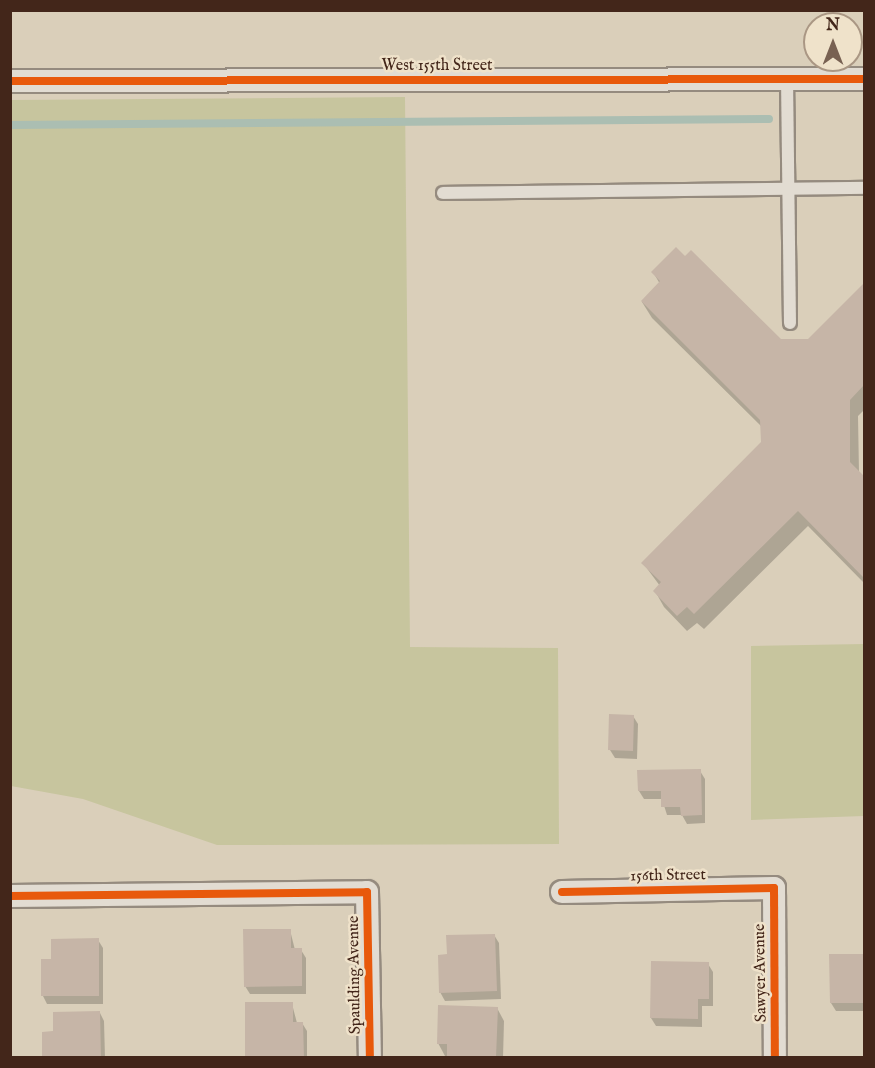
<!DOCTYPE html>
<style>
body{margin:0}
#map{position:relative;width:875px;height:1068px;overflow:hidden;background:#dacfba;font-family:"IM FELL English",serif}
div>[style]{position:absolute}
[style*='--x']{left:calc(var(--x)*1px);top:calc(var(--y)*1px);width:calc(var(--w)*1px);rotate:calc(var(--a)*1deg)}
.green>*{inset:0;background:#c7c59e}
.shadow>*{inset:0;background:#0003}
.stream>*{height:8px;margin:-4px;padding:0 4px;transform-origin:4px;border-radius:4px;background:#abbeb2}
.building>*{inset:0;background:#c6b5a7}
.roads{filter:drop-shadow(2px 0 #958b7f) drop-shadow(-2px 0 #958b7f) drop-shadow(0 2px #958b7f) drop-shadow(0 -2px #958b7f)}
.lane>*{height:12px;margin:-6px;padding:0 6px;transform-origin:6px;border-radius:6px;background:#e2dcd2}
.street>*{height:22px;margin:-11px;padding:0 11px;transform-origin:11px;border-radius:11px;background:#e2dcd2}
.cycleway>*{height:8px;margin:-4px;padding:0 4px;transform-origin:4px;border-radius:4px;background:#e8590c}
span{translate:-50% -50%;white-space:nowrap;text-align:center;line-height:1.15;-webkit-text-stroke:5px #efe2ca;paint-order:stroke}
.street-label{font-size:16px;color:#43261a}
.frame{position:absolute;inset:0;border:12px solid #43261a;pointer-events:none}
.north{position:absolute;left:803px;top:12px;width:60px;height:60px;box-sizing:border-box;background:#efe2ca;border:2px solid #aa9784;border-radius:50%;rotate:0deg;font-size:16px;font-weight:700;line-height:24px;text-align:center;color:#43261a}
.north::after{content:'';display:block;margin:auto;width:21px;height:27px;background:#786152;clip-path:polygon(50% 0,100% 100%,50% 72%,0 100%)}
</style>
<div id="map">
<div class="green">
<i style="clip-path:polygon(405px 97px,410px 647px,558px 648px,559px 844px,217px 845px,83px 799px,11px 786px,11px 100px)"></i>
<i style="clip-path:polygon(864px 644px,864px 816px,751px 820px,751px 646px)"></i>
</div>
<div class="shadow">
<i style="clip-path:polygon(653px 272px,780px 341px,809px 340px,864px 285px,864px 410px,858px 416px,859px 472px,864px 478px,864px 583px,808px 526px,704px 629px,697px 623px,687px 631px,664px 607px,655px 591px,660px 586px,643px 563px,762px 442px,762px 427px,652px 318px,642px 302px,660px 284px)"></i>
<i style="clip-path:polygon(633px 716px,638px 724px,637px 759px,615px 758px,610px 750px)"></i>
<i style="clip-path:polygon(700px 771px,705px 779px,705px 823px,687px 824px,682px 815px,667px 815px,662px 799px,644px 799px,639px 791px,639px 772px)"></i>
<i style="clip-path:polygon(290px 930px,295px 950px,301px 950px,306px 958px,306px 994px,250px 994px,245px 986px)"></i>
<i style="clip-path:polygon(494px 935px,499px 943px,501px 999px,445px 1001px,440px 992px,448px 956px)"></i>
<i style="clip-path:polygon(98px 940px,103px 948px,103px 1004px,47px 1004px,43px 996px,53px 960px)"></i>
<i style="clip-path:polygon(864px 955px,864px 1011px,836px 1011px,831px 1003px,830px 956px)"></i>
<i style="clip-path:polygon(708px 964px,713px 972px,713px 1006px,702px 1006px,702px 1027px,656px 1026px,651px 1018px)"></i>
<i style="clip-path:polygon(292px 1004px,297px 1023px,302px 1023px,307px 1031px,307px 1058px,246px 1058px)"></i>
<i style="clip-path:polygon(497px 1008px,504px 1021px,503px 1058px,445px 1056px,438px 1043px)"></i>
<i style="clip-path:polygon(100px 1013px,104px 1021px,105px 1058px,44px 1058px,54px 1033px)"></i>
</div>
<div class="stream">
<i style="--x:10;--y:125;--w:759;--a:-0.45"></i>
</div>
<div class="building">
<i style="clip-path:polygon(676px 247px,685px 256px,691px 250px,781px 339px,808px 339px,864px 283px,864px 385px,850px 400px,850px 462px,864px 476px,864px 578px,798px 511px,694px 614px,687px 607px,677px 616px,653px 591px,661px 582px,641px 563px,761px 442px,760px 420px,641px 301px,660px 281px,651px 272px)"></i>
<i style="clip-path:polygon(609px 714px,634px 715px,633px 751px,608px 750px)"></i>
<i style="clip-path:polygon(701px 769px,702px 815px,681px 816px,680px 807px,661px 807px,661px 791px,638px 791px,637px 770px)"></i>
<i style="clip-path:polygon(243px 929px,291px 929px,291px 948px,302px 948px,302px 986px,244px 987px)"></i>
<i style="clip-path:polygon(495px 934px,497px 991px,439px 993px,438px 955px,447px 954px,446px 935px)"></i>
<i style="clip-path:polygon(99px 938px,99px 996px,41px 996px,41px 959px,51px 959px,51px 939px)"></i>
<i style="clip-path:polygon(829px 954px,864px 954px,864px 1003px,830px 1003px)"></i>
<i style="clip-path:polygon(651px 961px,709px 962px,709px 999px,698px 999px,698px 1019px,650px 1018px)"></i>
<i style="clip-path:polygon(245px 1002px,293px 1002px,293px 1022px,303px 1022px,304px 1058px,245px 1058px)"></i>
<i style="clip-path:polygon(438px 1005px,498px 1007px,496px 1058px,447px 1058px,447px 1044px,437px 1044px)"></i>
<i style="clip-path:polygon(100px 1011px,101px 1058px,42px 1058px,42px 1032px,53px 1031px,53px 1012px)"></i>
</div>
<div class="roads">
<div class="lane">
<i style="--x:787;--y:78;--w:245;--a:89.3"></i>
<i style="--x:443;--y:193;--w:421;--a:-0.7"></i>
</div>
<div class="street">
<i style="--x:10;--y:81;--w:854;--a:-0.13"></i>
<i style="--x:562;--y:892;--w:212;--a:-1.1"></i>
<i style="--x:774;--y:888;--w:170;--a:89.7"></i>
<i style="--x:10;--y:896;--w:357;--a:-0.6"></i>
<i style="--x:367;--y:892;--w:166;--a:89"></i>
</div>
</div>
<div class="cycleway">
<i style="--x:10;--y:81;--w:854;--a:-0.13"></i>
<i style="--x:562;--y:892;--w:212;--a:-1.1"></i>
<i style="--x:774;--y:888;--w:170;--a:89.7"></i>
<i style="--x:10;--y:896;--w:357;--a:-0.6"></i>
<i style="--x:367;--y:892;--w:166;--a:89"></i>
</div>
<div class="street-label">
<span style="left:437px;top:66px">West 155th Street</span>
<span style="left:668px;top:876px;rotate:-1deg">156th Street</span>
<span style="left:761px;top:973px;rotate:-91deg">Sawyer Avenue</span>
<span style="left:355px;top:975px;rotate:-91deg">Spaulding Avenue</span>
</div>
<div class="frame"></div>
<div class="north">N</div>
</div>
